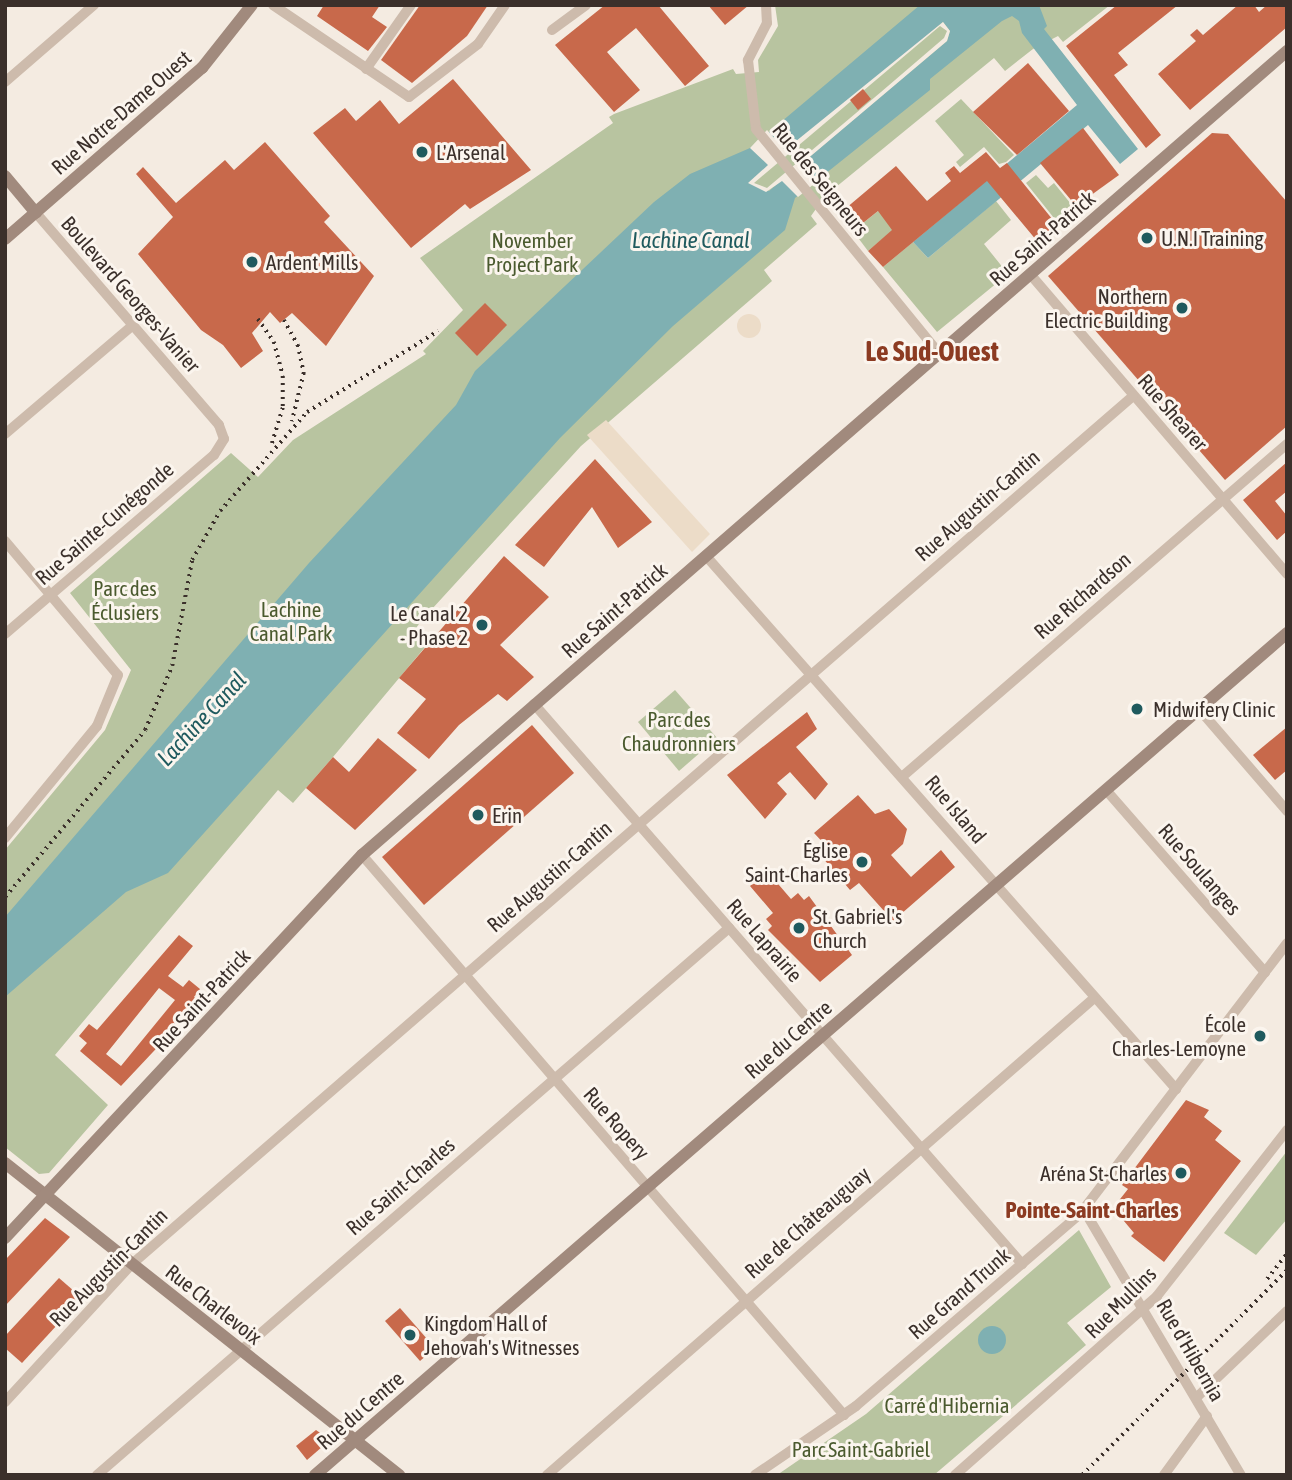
<!DOCTYPE html>
<meta charset="utf-8">
<style>
body{margin:0}
#map{position:relative;width:1292px;height:1480px;overflow:hidden;background:#f4ebe1;font-family:"Asap Condensed",sans-serif}
div>[style]{position:absolute}
[style*='--x']{left:calc(var(--x)*1px);top:calc(var(--y)*1px);width:calc(var(--w)*1px);rotate:calc(var(--a)*1deg)}
.green>*{inset:0;background:#b8c4a0}
.plaza>*{inset:0;background:#ecdcc8}
.round{border-radius:50%}
.water>*{inset:0;background:#7fb0b2}
.pier>*{inset:0;background:#f4ebe1}
.building>*{inset:0;background:#c8694b}
.street>*{height:10px;margin:-5px;padding:0 5px;transform-origin:5px;border-radius:5px;background:#cdbbac}
.secondary>*{height:12px;margin:-6px;padding:0 6px;transform-origin:6px;border-radius:6px;background:#a18a7d}
.rail>*{height:3.5px;margin-top:-1.75px;transform-origin:0;background:repeating-linear-gradient(90deg,#3b302b 0 2px,transparent 0 7px)}
.dots>*{width:19px;height:19px;translate:-50% -50%;box-sizing:border-box;border:4px solid #fbf5ee;border-radius:50%}
span{translate:-50% -50%;white-space:nowrap;text-align:center;line-height:1.15;-webkit-text-stroke:6px #fbf5ee;paint-order:stroke}
.street-label{font-size:21px;color:#3b302b}
.poi-label{font-size:21px;color:#3b302b}
.left{translate:0 -50%;text-align:left}
.right{translate:-100% -50%;text-align:right}
.park-label{font-size:21px;color:#4a5a2e}
.water-label{font-size:23px;color:#1f5a5e;font-style:italic}
.neighbourhood-label{font-size:23px;color:#8c3b22;font-weight:700}
.district-label{font-size:28px;color:#8c3b22;font-weight:700}
.frame{position:absolute;inset:0;border:7px solid #3b302b;pointer-events:none}
</style>
<div id="map">
<div class="green">
<i style="clip-path:polygon(775px 5px,1110px 5px,1063px 42px,1058px 36px,1033px 49px,1005px 71px,994px 58px,825px 196px,811px 216px,817px 224px,764px 270px,772px 281px,581px 446px,421px 621px,412px 634px,426px 646px,333px 757px,293px 803px,278px 790px,55px 1055px,108px 1105px,49px 1173px,39px 1174px,5px 1147px,5px 850px,105px 730px,131px 670px,70px 593px,231px 453px,258px 477px,293px 440px,426px 354px,423px 351px,463px 310px,420px 258px,613px 123px,609px 117px,614px 114px,733px 69px,736px 74px,759px 72px,758px 60px,778px 26px)"></i>
<i style="clip-path:polygon(961px 99px,1014px 155px,1006px 162px,999px 164px,984px 147px,960px 167px,956px 162px,964px 155px,935px 121px)"></i>
<i style="clip-path:polygon(1036px 175px,1048px 188px,1054px 183px,1075px 209px,1058px 223px,1026px 183px)"></i>
<i style="clip-path:polygon(897px 196px,893px 230px,868px 251px,853px 231px)"></i>
<i style="clip-path:polygon(996px 201px,1011px 220px,984px 244px,1004px 269px,1010px 265px,1014px 269px,937px 332px,883px 267px,913px 242px,928px 258px)"></i>
<i style="clip-path:polygon(675px 690px,717px 738px,679px 771px,638px 722px)"></i>
<i style="clip-path:polygon(1287px 1151px,1287px 1219px,1256px 1255px,1224px 1233px)"></i>
<i style="clip-path:polygon(1079px 1230px,1111px 1287px,1067px 1323px,1086px 1345px,934px 1475px,777px 1475px,866px 1414px)"></i>
</div>
<div class="plaza">
<i class="round" style="left:737px;top:314px;width:24px;height:24px"></i>
<i style="clip-path:polygon(606px 420px,710px 534px,692px 552px,587px 435px)"></i>
</div>
<div class="water">
<i style="clip-path:polygon(evenodd,920px 5px,1039px 5px,1047px 26px,1044px 29px,1138px 149px,1120px 164px,1088px 125px,928px 258px,913px 242px,1077px 105px,1022px 33px,1019px 21px,1012px 16px,1002px 21px,930px 79px,930px 90px,795px 198px,785px 230px,673px 326px,560px 438px,168px 873px,126px 892px,5px 997px,5px 917px,309px 563px,456px 405px,475px 371px,654px 202px,690px 174px,750px 148px,920px 5px,943px 22px,950px 31px,947px 41px,769px 191px,749px 183px,943px 22px)"></i>
<i class="round" style="left:978px;top:1326px;width:28px;height:28px"></i>
</div>
<div class="pier">
<i style="clip-path:polygon(evenodd,943px 22px,950px 31px,947px 41px,799px 166px,814px 184px,798px 197px,782px 181px,766px 192px,748px 183px,768px 165px,750px 148px,767px 130px,785px 150px,943px 22px,940px 26px,947px 31px,944px 38px,881px 92px,767px 188px,754px 183px,940px 26px)"></i>
</div>
<div class="building">
<i style="clip-path:polygon(324px 5px,380px 5px,372px 17px,387px 27px,368px 51px,317px 16px)"></i>
<i style="clip-path:polygon(420px 5px,488px 5px,467px 36px,412px 83px,381px 60px)"></i>
<i style="clip-path:polygon(605px 5px,658px 5px,709px 66px,685px 86px,636px 28px,607px 52px,640px 90px,614px 112px,555px 45px)"></i>
<i style="clip-path:polygon(708px 5px,749px 5px,725px 25px)"></i>
<i style="clip-path:polygon(1117px 5px,1178px 5px,1118px 53px,1128px 65px,1114px 75px,1161px 135px,1146px 148px,1066px 46px)"></i>
<i style="clip-path:polygon(1238px 5px,1254px 5px,1259px 12px,1267px 5px,1287px 5px,1287px 27px,1190px 110px,1158px 74px,1196px 41px,1190px 35px,1197px 29px,1203px 35px)"></i>
<i style="clip-path:polygon(1028px 63px,1069px 111px,1017px 155px,973px 112px)"></i>
<i style="clip-path:polygon(453px 79px,531px 170px,470px 209px,465px 204px,411px 248px,313px 133px,345px 108px,356px 121px,380px 100px,399px 124px)"></i>
<i style="clip-path:polygon(863px 89px,871px 99px,858px 110px,850px 100px)"></i>
<i style="clip-path:polygon(1083px 128px,1119px 175px,1076px 206px,1040px 163px)"></i>
<i style="clip-path:polygon(1212px 133px,1228px 134px,1287px 202px,1287px 426px,1225px 480px,1048px 276px)"></i>
<i style="clip-path:polygon(265px 142px,330px 216px,324px 222px,374px 276px,326px 346px,292px 313px,280px 323px,270px 312px,252px 333px,263px 351px,241px 368px,223px 345px,201px 330px,138px 254px,173px 217px,136px 174px,143px 167px,176px 203px,225px 160px,234px 170px)"></i>
<i style="clip-path:polygon(986px 152px,1000px 168px,1007px 163px,1057px 225px,1037px 241px,987px 181px,883px 267px,868px 251px,892px 230px,878px 211px,853px 231px,839px 214px,896px 166px,927px 201px,951px 181px,945px 173px,954px 166px,960px 173px)"></i>
<i style="clip-path:polygon(485px 303px,507px 325px,477px 356px,455px 333px)"></i>
<i style="clip-path:polygon(595px 459px,652px 522px,618px 548px,592px 507px,544px 567px,515px 545px)"></i>
<i style="clip-path:polygon(1287px 462px,1287px 491px,1275px 501px,1287px 516px,1287px 531px,1277px 540px,1243px 500px)"></i>
<i style="clip-path:polygon(504px 556px,549px 597px,500px 645px,534px 677px,507px 701px,498px 694px,459px 725px,429px 759px,397px 733px,426px 699px,399px 678px)"></i>
<i style="clip-path:polygon(807px 712px,817px 729px,796px 747px,828px 784px,815px 800px,790px 772px,777px 783px,787px 794px,765px 819px,727px 775px)"></i>
<i style="clip-path:polygon(532px 725px,574px 773px,424px 905px,382px 857px)"></i>
<i style="clip-path:polygon(1287px 727px,1287px 770px,1275px 780px,1253px 755px)"></i>
<i style="clip-path:polygon(378px 738px,417px 770px,355px 830px,306px 788px,333px 757px,349px 772px)"></i>
<i style="clip-path:polygon(858px 795px,875px 814px,889px 809px,907px 829px,903px 844px,891px 855px,911px 877px,941px 850px,955px 867px,893px 921px,859px 883px,850px 890px,822px 857px,830px 850px,814px 833px)"></i>
<i style="clip-path:polygon(767px 871px,791px 899px,798px 893px,804px 900px,809px 896px,852px 955px,820px 982px,768px 930px,772px 926px,766px 919px,773px 913px,750px 886px)"></i>
<i style="clip-path:polygon(evenodd,179px 935px,193px 946px,168px 976px,183px 987px,189px 980px,200px 989px,194px 997px,200px 1002px,121px 1086px,80px 1051px,87px 1043px,79px 1036px,89px 1024px,97px 1030px,179px 935px,159px 988px,175px 1000px,121px 1066px,106px 1054px,159px 988px)"></i>
<i style="clip-path:polygon(1186px 1100px,1209px 1110px,1204px 1117px,1222px 1131px,1215px 1140px,1241px 1161px,1164px 1262px,1131px 1236px,1134px 1233px,1113px 1208px,1128px 1189px,1122px 1185px)"></i>
<i style="clip-path:polygon(45px 1218px,70px 1237px,5px 1306px,5px 1260px)"></i>
<i style="clip-path:polygon(59px 1278px,82px 1298px,22px 1363px,5px 1348px,5px 1336px)"></i>
<i style="clip-path:polygon(400px 1308px,435px 1348px,420px 1361px,385px 1321px)"></i>
<i style="clip-path:polygon(316px 1430px,330px 1440px,307px 1460px,296px 1446px)"></i>
</div>
<div class="street">
<i style="--x:273;--y:5;--w:164;--a:34.1"></i>
<i style="--x:409;--y:97;--w:87;--a:-37.5"></i>
<i style="--x:478;--y:44;--w:47;--a:-55.3"></i>
<i style="--x:766;--y:5;--w:18;--a:87"></i>
<i style="--x:767;--y:23;--w:42;--a:117.2"></i>
<i style="--x:748;--y:60;--w:69;--a:83.4"></i>
<i style="--x:756;--y:129;--w:289;--a:50.8"></i>
<i style="--x:552;--y:30;--w:42;--a:-36.3"></i>
<i style="--x:366;--y:69;--w:78;--a:-54.9"></i>
<i style="--x:5;--y:82;--w:118;--a:-40.9"></i>
<i style="--x:1030;--y:274;--w:395;--a:49.4"></i>
<i style="--x:5;--y:434;--w:167;--a:-40.4"></i>
<i style="--x:5;--y:541;--w:175;--a:49.9"></i>
<i style="--x:118;--y:675;--w:55;--a:112.4"></i>
<i style="--x:97;--y:726;--w:145;--a:129.4"></i>
<i style="--x:706;--y:556;--w:711;--a:48.59"></i>
<i style="--x:5;--y:634;--w:275;--a:-40.6"></i>
<i style="--x:214;--y:455;--w:19;--a:-58"></i>
<i style="--x:224;--y:439;--w:15;--a:-110"></i>
<i style="--x:219;--y:425;--w:280;--a:-130.8"></i>
<i style="--x:534;--y:704;--w:743;--a:48.93"></i>
<i style="--x:1199;--y:709;--w:135;--a:49.2"></i>
<i style="--x:903;--y:776;--w:508;--a:-40.85"></i>
<i style="--x:1106;--y:790;--w:242;--a:48.9"></i>
<i style="--x:362;--y:855;--w:739;--a:49.28"></i>
<i style="--x:1084;--y:1210;--w:308;--a:59.4"></i>
<i style="--x:1196;--y:1398;--w:126;--a:-43.7"></i>
<i style="--x:5;--y:1402;--w:188;--a:-47.4"></i>
<i style="--x:132;--y:1264;--w:1325;--a:-40.93"></i>
<i style="--x:97;--y:1475;--w:836;--a:-40.88"></i>
<i style="--x:547;--y:1475;--w:724;--a:-41.08"></i>
<i style="--x:755;--y:1475;--w:122;--a:-34.3"></i>
<i style="--x:856;--y:1406;--w:295;--a:-40.6"></i>
<i style="--x:1080;--y:1214;--w:341;--a:-52.6"></i>
<i style="--x:955;--y:1475;--w:270;--a:-41.5"></i>
<i style="--x:1157;--y:1296;--w:211;--a:-51.9"></i>
<i style="--x:1164;--y:1475;--w:73;--a:-53.9"></i>
</div>
<div class="secondary">
<i style="--x:5;--y:176;--w:48;--a:50"></i>
<i style="--x:5;--y:239;--w:261;--a:-41"></i>
<i style="--x:202;--y:68;--w:80;--a:-51.6"></i>
<i style="--x:5;--y:1163;--w:503;--a:38.37"></i>
<i style="--x:5;--y:1238;--w:524;--a:-47.01"></i>
<i style="--x:362;--y:855;--w:1226;--a:-41"></i>
<i style="--x:315;--y:1475;--w:1286;--a:-40.9"></i>
</div>
<div class="rail">
<i style="--x:258;--y:319;--w:28;--a:55"></i>
<i style="--x:274;--y:342;--w:35;--a:75"></i>
<i style="--x:283;--y:376;--w:32;--a:90"></i>
<i style="--x:283;--y:408;--w:37;--a:107"></i>
<i style="--x:284;--y:320;--w:29;--a:61"></i>
<i style="--x:298;--y:345;--w:29;--a:78"></i>
<i style="--x:304;--y:373;--w:50;--a:103.8"></i>
<i style="--x:5;--y:897;--w:218;--a:-50"></i>
<i style="--x:145;--y:730;--w:69;--a:-67.1"></i>
<i style="--x:172;--y:666;--w:108;--a:-79.3"></i>
<i style="--x:192;--y:560;--w:56;--a:-60.3"></i>
<i style="--x:220;--y:511;--w:132;--a:-48.7"></i>
<i style="--x:307;--y:412;--w:154;--a:-31.7"></i>
<i style="--x:1267;--y:1279;--w:33;--a:-52"></i>
<i style="--x:1082;--y:1475;--w:290;--a:-45"></i>
</div>
<div class="dots">
<i style="left:422px;top:152px;background:#1f5a5e"></i>
<i style="left:1147px;top:238px;background:#1f5a5e"></i>
<i style="left:252px;top:262px;background:#1f5a5e"></i>
<i style="left:1182px;top:308px;background:#1f5a5e"></i>
<i style="left:482px;top:625px;background:#1f5a5e"></i>
<i style="left:1137px;top:709px;background:#1f5a5e"></i>
<i style="left:478px;top:815px;background:#1f5a5e"></i>
<i style="left:862px;top:862px;background:#1f5a5e"></i>
<i style="left:799px;top:928px;background:#1f5a5e"></i>
<i style="left:1260px;top:1036px;background:#1f5a5e"></i>
<i style="left:1181px;top:1173px;background:#1f5a5e"></i>
<i style="left:410px;top:1335px;background:#1f5a5e"></i>
</div>
<div class="street-label">
<span style="left:121px;top:112px;rotate:-41deg">Rue Notre-Dame Ouest</span>
<span style="left:821px;top:179px;rotate:51deg">Rue des Seigneurs</span>
<span style="left:1042px;top:238px;rotate:-41deg">Rue Saint-Patrick</span>
<span style="left:131px;top:294px;rotate:49deg">Boulevard Georges-Vanier</span>
<span style="left:1173px;top:412px;rotate:49deg">Rue Shearer</span>
<span style="left:977px;top:505px;rotate:-41deg">Rue Augustin-Cantin</span>
<span style="left:104px;top:523px;rotate:-41deg">Rue Sainte-Cunégonde</span>
<span style="left:1082px;top:595px;rotate:-41deg">Rue Richardson</span>
<span style="left:614px;top:610px;rotate:-41deg">Rue Saint-Patrick</span>
<span style="left:956px;top:809px;rotate:50deg">Rue Island</span>
<span style="left:1200px;top:869px;rotate:49deg">Rue Soulanges</span>
<span style="left:549px;top:876px;rotate:-41deg">Rue Augustin-Cantin</span>
<span style="left:765px;top:940px;rotate:49deg">Rue Laprairie</span>
<span style="left:201px;top:1000px;rotate:-47deg">Rue Saint-Patrick</span>
<span style="left:788px;top:1039px;rotate:-41deg">Rue du Centre</span>
<span style="left:617px;top:1123px;rotate:49deg">Rue Ropery</span>
<span style="left:400px;top:1186px;rotate:-41deg">Rue Saint-Charles</span>
<span style="left:807px;top:1222px;rotate:-41deg">Rue de Châteauguay</span>
<span style="left:108px;top:1267px;rotate:-45deg">Rue Augustin-Cantin</span>
<span style="left:959px;top:1293px;rotate:-41deg">Rue Grand Trunk</span>
<span style="left:1120px;top:1302px;rotate:-45deg">Rue Mullins</span>
<span style="left:214px;top:1304px;rotate:38deg">Rue Charlevoix</span>
<span style="left:1191px;top:1350px;rotate:60deg">Rue d'Hibernia</span>
<span style="left:360px;top:1410px;rotate:-41deg">Rue du Centre</span>
</div>
<div class="poi-label">
<span class="left" style="left:436px;top:152px">L'Arsenal</span>
<span class="left" style="left:1161px;top:238px">U.N.I Training</span>
<span class="left" style="left:266px;top:262px">Ardent Mills</span>
<span class="right" style="left:1168px;top:308px">Northern<br>Electric Building</span>
<span class="right" style="left:468px;top:625px">Le Canal 2<br>- Phase 2</span>
<span class="left" style="left:1153px;top:709px">Midwifery Clinic</span>
<span class="left" style="left:492px;top:815px">Erin</span>
<span class="right" style="left:848px;top:862px">Église<br>Saint-Charles</span>
<span class="left" style="left:813px;top:928px">St. Gabriel's<br>Church</span>
<span class="right" style="left:1246px;top:1036px">École<br>Charles-Lemoyne</span>
<span class="right" style="left:1167px;top:1173px">Aréna St-Charles</span>
<span class="left" style="left:424px;top:1335px">Kingdom Hall of<br>Jehovah's Witnesses</span>
</div>
<div class="park-label">
<span style="left:532px;top:252px">November<br>Project Park</span>
<span style="left:125px;top:600px">Parc des<br>Éclusiers</span>
<span style="left:291px;top:621px">Lachine<br>Canal Park</span>
<span style="left:679px;top:731px">Parc des<br>Chaudronniers</span>
<span style="left:947px;top:1405px">Carré d'Hibernia</span>
<span style="left:861px;top:1449px">Parc Saint-Gabriel</span>
</div>
<div class="water-label">
<span style="left:691px;top:240px">Lachine Canal</span>
<span style="left:202px;top:719px;rotate:-47deg">Lachine Canal</span>
</div>
<div class="neighbourhood-label">
<span style="left:1092px;top:1210px">Pointe-Saint-Charles</span>
</div>
<div class="district-label">
<span style="left:932px;top:351px">Le Sud-Ouest</span>
</div>
<div class="frame"></div>
</div>
